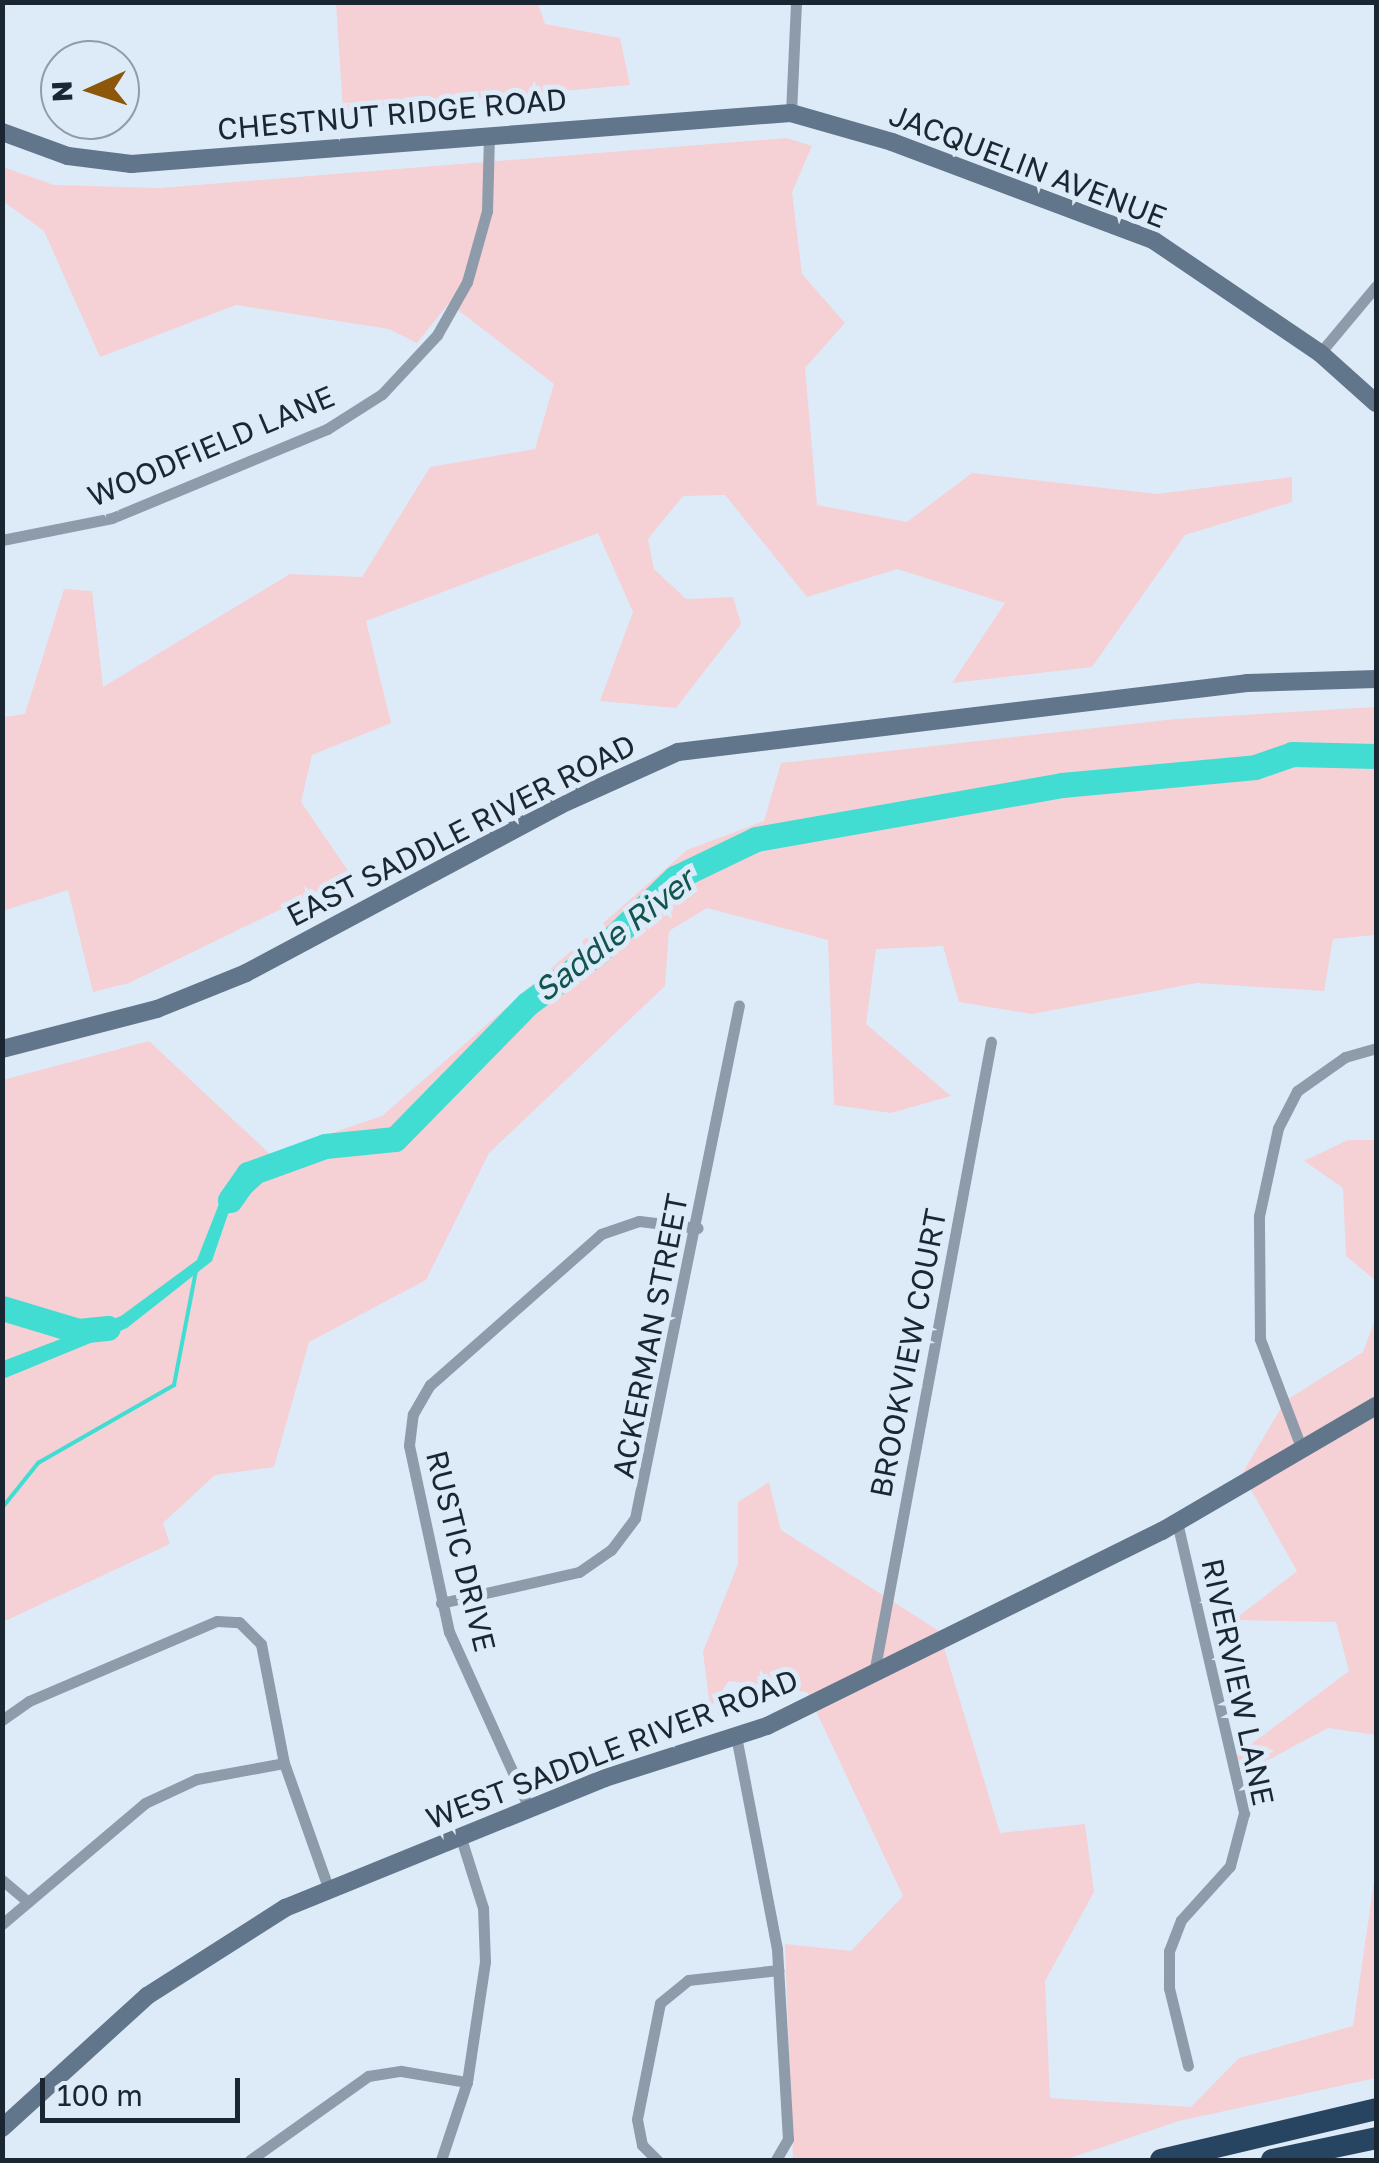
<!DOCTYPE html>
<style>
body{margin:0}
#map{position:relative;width:1379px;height:2163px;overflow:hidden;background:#ddebf9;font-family:"Golos Text",sans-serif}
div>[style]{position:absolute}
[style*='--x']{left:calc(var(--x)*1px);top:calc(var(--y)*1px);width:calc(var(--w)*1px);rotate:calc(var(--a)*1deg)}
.green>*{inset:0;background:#f5d0d5}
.water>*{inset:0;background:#41ddd3}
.stream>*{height:4px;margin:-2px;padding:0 2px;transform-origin:2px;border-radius:2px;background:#41ddd3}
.river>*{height:25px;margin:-12.5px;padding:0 12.5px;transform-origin:12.5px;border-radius:12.5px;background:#41ddd3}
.street>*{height:11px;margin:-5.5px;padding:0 5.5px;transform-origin:5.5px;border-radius:5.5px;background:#8d9baa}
.secondary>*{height:18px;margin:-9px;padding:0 9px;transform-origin:9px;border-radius:9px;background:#61768b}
.highway>*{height:22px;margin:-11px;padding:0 11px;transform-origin:11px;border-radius:11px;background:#274561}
span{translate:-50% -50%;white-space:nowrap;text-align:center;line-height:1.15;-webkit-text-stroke:10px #ddebf9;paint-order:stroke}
.street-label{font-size:30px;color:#1a2733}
.water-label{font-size:32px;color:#13544f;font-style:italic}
.frame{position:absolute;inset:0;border:5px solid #1a2733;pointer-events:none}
.north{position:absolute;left:40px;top:40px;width:100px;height:100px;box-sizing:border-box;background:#ddebf9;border:2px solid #8f9daa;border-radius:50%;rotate:267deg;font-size:28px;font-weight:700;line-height:40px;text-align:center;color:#1a2733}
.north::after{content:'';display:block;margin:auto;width:35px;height:45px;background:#8c5708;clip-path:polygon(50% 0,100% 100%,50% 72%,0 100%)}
.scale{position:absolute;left:40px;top:2078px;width:200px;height:45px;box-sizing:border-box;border:5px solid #1a2733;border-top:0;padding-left:12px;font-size:30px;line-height:35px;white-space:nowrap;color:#1a2733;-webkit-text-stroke:8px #ddebf9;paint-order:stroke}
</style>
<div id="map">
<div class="green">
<i style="clip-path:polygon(336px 3px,538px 3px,545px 24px,620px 38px,630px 85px,343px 110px)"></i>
<i style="clip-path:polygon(787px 138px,812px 146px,792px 192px,802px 274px,845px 323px,805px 368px,817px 505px,907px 522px,972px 473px,1157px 494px,1292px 477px,1292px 502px,1185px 535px,1092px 667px,952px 683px,1005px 603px,897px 569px,807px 597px,725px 495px,683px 496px,648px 539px,654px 569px,686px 599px,733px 597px,741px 624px,676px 708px,600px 701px,633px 612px,598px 533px,366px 621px,391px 723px,312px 755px,301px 802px,351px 875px,129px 983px,93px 992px,68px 890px,3px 911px,3px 717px,25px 714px,64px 589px,92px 591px,103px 687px,290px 574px,362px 577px,430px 467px,535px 449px,554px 384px,449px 303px,417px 343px,389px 329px,236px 305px,100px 357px,44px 231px,3px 201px,3px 167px,54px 185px,160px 188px)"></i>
<i style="clip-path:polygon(1376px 707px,1376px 935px,1333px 939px,1324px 991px,1197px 983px,1032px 1014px,959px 1002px,943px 946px,876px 949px,866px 1024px,951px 1096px,891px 1113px,834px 1105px,828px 940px,707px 908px,669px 931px,665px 986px,489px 1153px,426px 1280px,309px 1342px,274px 1467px,215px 1475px,163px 1523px,170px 1544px,3px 1622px,3px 1080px,149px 1041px,270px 1154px,382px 1116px,687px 850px,764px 821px,781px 763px,1176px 719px)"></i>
<i style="clip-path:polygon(1348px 1140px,1376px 1140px,1376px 1281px,1346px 1256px,1343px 1188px,1304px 1161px)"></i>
<i style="clip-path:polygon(1376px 1317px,1376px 1735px,1328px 1728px,1253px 1768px,1231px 1759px,1349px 1671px,1336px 1622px,1234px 1620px,1297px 1571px,1242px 1474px,1285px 1401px,1363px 1352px)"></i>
<i style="clip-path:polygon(769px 1482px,781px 1530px,939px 1631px,1000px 1833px,1085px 1824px,1094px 1892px,1045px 1981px,1050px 2098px,1191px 2107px,1239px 2058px,1353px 2026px,1376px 1868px,1376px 2078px,1179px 2121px,1064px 2160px,793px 2160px,785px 1944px,851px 1951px,903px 1896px,807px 1692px,729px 1681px,710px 1708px,703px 1652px,738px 1564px,738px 1502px)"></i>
</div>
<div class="water">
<i style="clip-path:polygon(244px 1173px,262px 1183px,228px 1214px,212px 1261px,127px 1328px,3px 1379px,3px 1361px,121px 1316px,197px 1260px,226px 1186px)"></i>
</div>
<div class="stream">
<i style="--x:2;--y:1508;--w:58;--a:-51.3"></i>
<i style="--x:38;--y:1463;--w:157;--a:-29.8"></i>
<i style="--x:174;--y:1385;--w:116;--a:-79.1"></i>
</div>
<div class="river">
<i style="--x:230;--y:1200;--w:32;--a:-55"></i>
<i style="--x:248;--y:1174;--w:82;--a:-20"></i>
<i style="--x:325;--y:1146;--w:70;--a:-5.7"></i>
<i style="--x:395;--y:1139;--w:189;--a:-45.6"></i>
<i style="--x:527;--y:1004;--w:88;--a:-36.2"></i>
<i style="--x:598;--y:952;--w:107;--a:-43.9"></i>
<i style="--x:675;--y:878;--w:90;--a:-25.7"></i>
<i style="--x:756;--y:839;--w:311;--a:-10"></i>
<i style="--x:1062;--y:785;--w:194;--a:-5.3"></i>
<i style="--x:1255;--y:767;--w:39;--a:-19"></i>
<i style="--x:1292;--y:754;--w:84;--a:1.4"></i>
<i style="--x:2;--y:1308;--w:79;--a:16.8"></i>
<i style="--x:78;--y:1331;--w:30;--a:-6"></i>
</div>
<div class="street">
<i style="--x:791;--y:113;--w:111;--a:-87.4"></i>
<i style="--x:1320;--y:353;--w:87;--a:-50.1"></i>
<i style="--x:2;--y:540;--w:112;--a:-11.3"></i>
<i style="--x:112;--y:518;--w:233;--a:-22.5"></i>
<i style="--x:327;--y:429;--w:65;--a:-32.5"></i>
<i style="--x:382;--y:394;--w:81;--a:-47"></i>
<i style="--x:437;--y:335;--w:61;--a:-60.5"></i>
<i style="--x:467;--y:282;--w:74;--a:-74.3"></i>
<i style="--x:487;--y:211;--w:78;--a:-88.5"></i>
<i style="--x:1301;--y:1447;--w:116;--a:-110.8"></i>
<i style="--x:1260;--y:1339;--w:123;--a:-90.5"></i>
<i style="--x:1259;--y:1216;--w:90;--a:-77.8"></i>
<i style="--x:1278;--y:1128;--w:42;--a:-62.8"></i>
<i style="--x:1297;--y:1091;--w:59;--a:-35.3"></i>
<i style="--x:1345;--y:1057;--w:32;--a:-16"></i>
<i style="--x:1177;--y:1522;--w:299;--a:77"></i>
<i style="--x:1244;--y:1813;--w:55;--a:104.8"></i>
<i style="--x:1230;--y:1866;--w:73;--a:132.2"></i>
<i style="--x:1181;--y:1920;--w:33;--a:111"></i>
<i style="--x:1169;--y:1951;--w:37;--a:90"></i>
<i style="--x:1169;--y:1988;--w:80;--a:76.3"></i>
<i style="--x:441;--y:1603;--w:141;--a:-12.7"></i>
<i style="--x:579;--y:1572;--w:39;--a:-35"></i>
<i style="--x:611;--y:1550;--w:40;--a:-53"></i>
<i style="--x:635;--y:1518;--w:523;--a:-78.54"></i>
<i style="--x:874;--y:1673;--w:642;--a:-79.5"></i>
<i style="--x:2;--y:1720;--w:33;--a:-35"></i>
<i style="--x:29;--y:1701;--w:204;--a:-23.1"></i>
<i style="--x:217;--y:1621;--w:22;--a:3"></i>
<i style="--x:239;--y:1622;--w:31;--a:45"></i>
<i style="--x:261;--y:1644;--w:121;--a:79.1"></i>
<i style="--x:284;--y:1763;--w:132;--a:70.5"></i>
<i style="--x:736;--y:1736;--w:217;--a:79.1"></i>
<i style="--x:777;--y:1949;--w:190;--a:86.7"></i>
<i style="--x:788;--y:2139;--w:24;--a:120"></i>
<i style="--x:529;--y:1808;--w:193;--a:-114.4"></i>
<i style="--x:449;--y:1632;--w:191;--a:-102.1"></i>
<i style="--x:409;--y:1445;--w:31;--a:-83"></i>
<i style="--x:413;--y:1414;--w:34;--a:-60"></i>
<i style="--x:430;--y:1385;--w:228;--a:-41.4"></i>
<i style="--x:601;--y:1234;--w:40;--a:-18.9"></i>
<i style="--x:639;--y:1221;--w:59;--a:6.8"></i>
<i style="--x:2;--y:1880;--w:34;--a:40"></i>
<i style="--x:2;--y:1924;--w:187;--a:-40.2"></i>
<i style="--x:145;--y:1803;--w:57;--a:-24.8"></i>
<i style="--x:197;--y:1779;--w:88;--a:-10.4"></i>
<i style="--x:250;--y:2160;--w:145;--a:-35.4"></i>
<i style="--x:368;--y:2076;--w:33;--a:-9"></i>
<i style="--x:401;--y:2071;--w:67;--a:9.5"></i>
<i style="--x:441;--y:2160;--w:82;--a:-71.6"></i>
<i style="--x:467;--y:2082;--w:121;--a:-81.5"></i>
<i style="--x:485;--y:1962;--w:54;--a:-92.1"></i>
<i style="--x:483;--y:1908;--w:77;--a:-107.5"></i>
<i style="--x:657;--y:2160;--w:21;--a:-135"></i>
<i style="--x:642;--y:2145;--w:26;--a:-101"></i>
<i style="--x:637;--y:2119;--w:118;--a:-78.8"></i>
<i style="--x:660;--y:2003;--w:36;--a:-39"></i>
<i style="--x:688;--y:1980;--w:91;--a:-6.3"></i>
</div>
<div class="secondary">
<i style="--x:2;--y:132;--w:70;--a:20"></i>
<i style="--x:68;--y:156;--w:64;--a:7.2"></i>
<i style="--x:131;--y:164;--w:662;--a:-4.42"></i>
<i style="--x:791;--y:113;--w:105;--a:16"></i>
<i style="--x:892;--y:142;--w:279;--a:20.6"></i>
<i style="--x:1153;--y:240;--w:202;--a:34.1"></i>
<i style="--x:1320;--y:353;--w:75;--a:41.8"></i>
<i style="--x:2;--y:1049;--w:160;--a:-14.5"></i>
<i style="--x:157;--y:1009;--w:96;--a:-22"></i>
<i style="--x:246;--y:973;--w:356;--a:-28.1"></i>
<i style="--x:560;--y:805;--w:129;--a:-24.2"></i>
<i style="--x:678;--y:752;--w:573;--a:-6.91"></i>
<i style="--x:1247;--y:683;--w:129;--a:-1.8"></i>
<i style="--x:2;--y:2128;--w:196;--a:-42.3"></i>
<i style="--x:147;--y:1996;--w:164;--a:-32.5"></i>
<i style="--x:285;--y:1908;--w:345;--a:-22.1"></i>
<i style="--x:605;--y:1778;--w:170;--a:-17.8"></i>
<i style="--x:767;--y:1726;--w:441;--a:-26.3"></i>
<i style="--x:1162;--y:1531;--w:248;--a:-30.3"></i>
</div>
<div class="highway">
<i style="--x:1161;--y:2160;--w:221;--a:-13.3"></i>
<i style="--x:1272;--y:2160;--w:106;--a:-11.9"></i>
</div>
<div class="street-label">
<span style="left:392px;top:114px;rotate:-5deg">CHESTNUT RIDGE ROAD</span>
<span style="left:1028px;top:166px;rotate:21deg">JACQUELIN AVENUE</span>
<span style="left:211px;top:446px;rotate:-23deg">WOODFIELD LANE</span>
<span style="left:461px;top:830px;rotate:-27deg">EAST SADDLE RIVER ROAD</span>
<span style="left:650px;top:1336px;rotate:-79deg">ACKERMAN STREET</span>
<span style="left:908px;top:1353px;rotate:-79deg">BROOKVIEW COURT</span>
<span style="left:461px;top:1551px;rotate:76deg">RUSTIC DRIVE</span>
<span style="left:1238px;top:1682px;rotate:78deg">RIVERVIEW LANE</span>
<span style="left:612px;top:1749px;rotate:-21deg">WEST SADDLE RIVER ROAD</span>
</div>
<div class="water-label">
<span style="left:614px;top:935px;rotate:-38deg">Saddle River</span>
</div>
<div class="frame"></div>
<div class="north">N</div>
<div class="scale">100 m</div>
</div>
